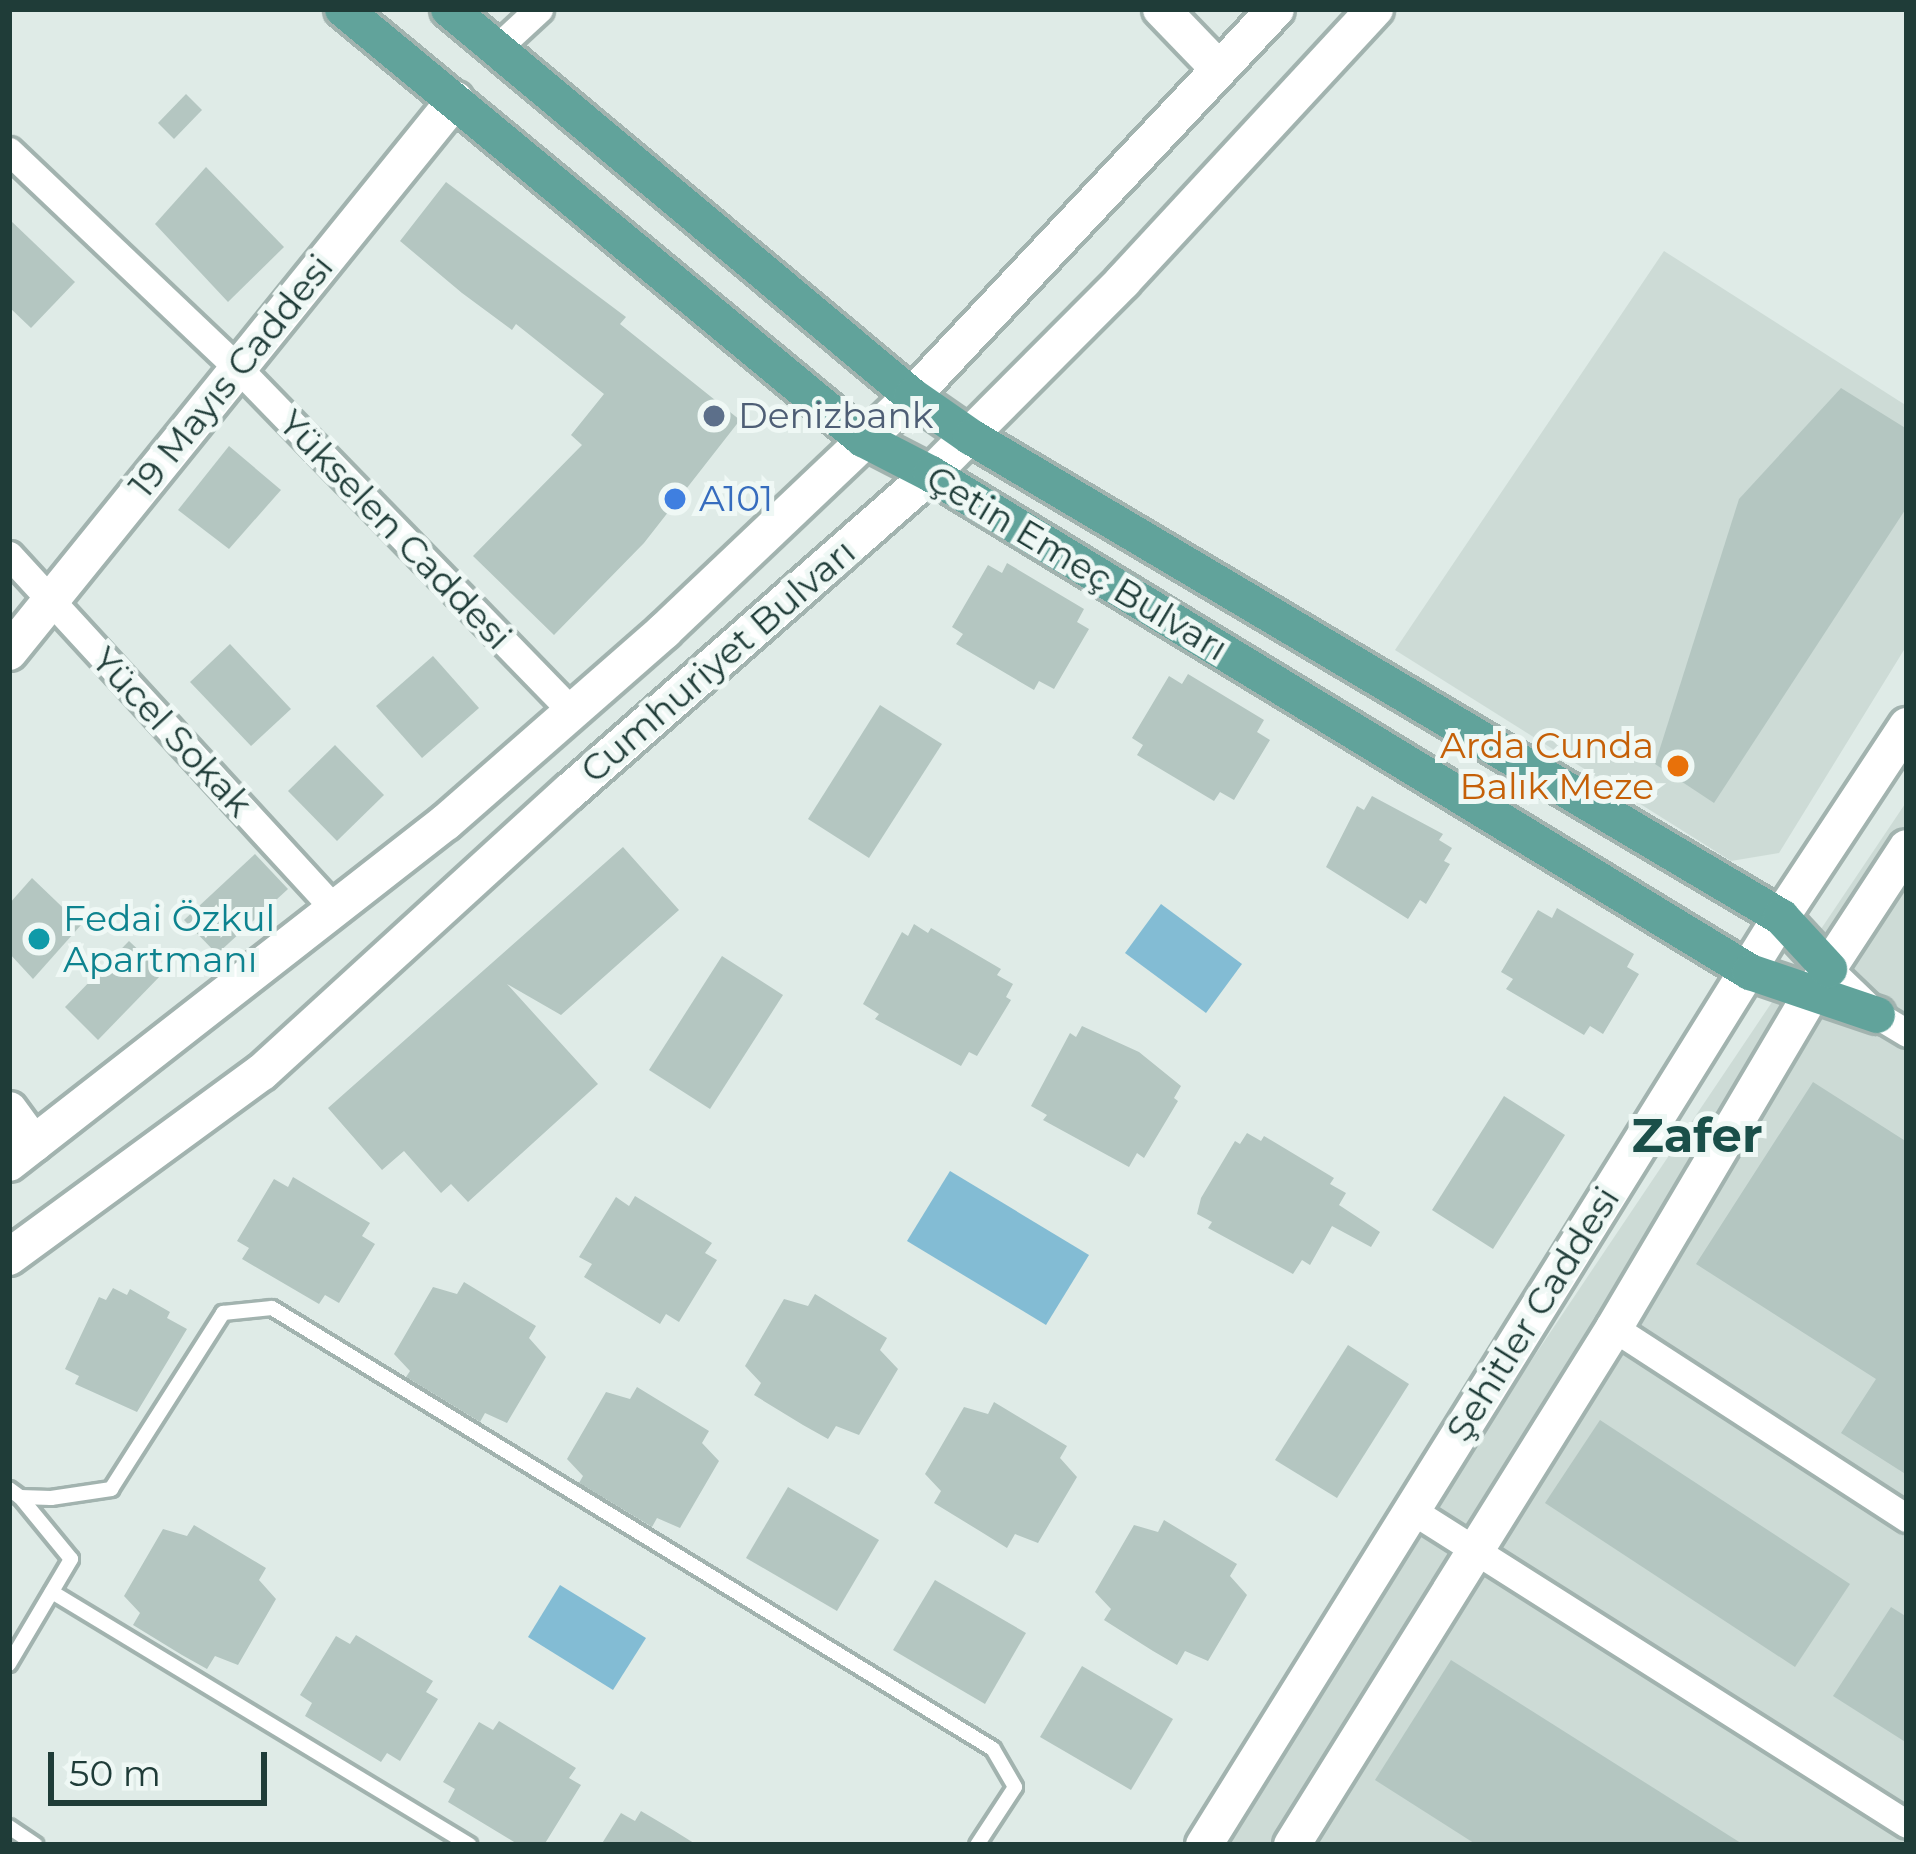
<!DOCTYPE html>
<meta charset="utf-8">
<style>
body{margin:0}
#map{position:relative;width:1916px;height:1854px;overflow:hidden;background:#dfebe7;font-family:Montserrat,sans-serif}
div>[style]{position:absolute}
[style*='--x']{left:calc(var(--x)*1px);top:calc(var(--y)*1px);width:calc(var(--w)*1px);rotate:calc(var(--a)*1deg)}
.built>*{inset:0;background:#cddbd6}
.water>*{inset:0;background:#83bcd4}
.building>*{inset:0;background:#b4c6c1}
.roads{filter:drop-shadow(3px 0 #a2b3af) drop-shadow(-3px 0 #a2b3af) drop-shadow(0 3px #a2b3af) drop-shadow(0 -3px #a2b3af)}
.lane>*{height:14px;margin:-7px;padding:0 7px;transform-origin:7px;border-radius:7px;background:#fff}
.street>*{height:27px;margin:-13.5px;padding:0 13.5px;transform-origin:13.5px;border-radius:13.5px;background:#fff}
.secondary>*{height:36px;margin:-18px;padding:0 18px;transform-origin:18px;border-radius:18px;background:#fff}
.primary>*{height:36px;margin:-18px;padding:0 18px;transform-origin:18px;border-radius:18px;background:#61a39b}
.dots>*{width:33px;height:33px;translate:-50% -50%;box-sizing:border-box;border:6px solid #eff8f5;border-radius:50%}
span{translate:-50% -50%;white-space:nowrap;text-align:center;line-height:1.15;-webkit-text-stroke:10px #eff8f5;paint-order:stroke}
.street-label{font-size:36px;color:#1f3c38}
.service-label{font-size:36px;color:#4e5e75}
.left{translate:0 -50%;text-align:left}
.shop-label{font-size:36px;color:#366cbe}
.food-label{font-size:36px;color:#c56008}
.right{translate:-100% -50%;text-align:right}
.culture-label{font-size:36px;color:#0d838f}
.district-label{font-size:48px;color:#1a4f49;font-weight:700}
.frame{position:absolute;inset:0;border:12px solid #1f3c38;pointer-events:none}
.scale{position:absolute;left:48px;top:1752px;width:219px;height:54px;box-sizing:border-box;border:6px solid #1f3c38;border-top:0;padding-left:15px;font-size:36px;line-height:42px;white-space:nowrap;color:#1f3c38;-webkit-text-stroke:9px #eff8f5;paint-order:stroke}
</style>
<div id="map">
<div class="built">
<i style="clip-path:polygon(1664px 251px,1907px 406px,1907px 645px,1779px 853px,1731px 861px,1395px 650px)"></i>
<i style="clip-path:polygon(1907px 801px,1907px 1845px,1206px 1845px)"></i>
</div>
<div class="water">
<i style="clip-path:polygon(1161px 904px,1242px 964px,1206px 1013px,1125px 953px)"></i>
<i style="clip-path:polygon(950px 1171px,1089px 1255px,1046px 1325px,907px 1241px)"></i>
<i style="clip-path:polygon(560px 1585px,646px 1638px,613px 1690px,528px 1637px)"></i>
</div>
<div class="building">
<i style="clip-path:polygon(186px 94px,202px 110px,174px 139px,158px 123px)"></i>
<i style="clip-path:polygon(206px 167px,284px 247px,228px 302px,155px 224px)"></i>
<i style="clip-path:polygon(446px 182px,626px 317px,620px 324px,740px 420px,644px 543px,554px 635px,473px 556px,582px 445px,571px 435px,604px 394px,516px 324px,512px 330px,462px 293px,400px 241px)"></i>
<i style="clip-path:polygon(9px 219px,75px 282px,31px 328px,9px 307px)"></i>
<i style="clip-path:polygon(1841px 388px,1907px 429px,1907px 507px,1714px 803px,1655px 764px,1739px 499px)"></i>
<i style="clip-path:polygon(229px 446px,281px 490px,229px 549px,178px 510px)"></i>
<i style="clip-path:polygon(1007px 563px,1084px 609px,1077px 622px,1089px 629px,1054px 689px,1039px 681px,1034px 690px,956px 644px,963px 634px,952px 627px,988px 565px,1002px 573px)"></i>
<i style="clip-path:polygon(230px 644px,291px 709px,251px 746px,190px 682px)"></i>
<i style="clip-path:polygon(433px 656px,479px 708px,422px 758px,376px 706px)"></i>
<i style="clip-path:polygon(1188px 674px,1264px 720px,1257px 732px,1270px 740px,1234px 800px,1220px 792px,1214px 801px,1137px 755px,1143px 745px,1132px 738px,1169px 676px,1182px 684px)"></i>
<i style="clip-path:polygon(880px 705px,942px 744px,869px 858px,808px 819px)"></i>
<i style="clip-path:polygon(335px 745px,384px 795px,337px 841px,288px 791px)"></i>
<i style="clip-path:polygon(1372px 796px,1443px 834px,1439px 840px,1452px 848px,1444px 861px,1450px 864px,1426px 904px,1420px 900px,1408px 919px,1326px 867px,1357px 806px,1364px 810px)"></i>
<i style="clip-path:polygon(623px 847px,679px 910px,561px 1015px,507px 984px,598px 1084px,468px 1202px,451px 1184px,441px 1193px,404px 1151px,382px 1170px,328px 1108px)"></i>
<i style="clip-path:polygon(255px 854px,288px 889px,217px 954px,184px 920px)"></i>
<i style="clip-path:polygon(32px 878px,81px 925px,33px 979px,9px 953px,9px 904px)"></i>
<i style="clip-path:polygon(1557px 908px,1634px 954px,1627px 967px,1639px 974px,1603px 1034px,1590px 1026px,1584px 1035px,1506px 989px,1513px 979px,1501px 972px,1538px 910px,1552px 918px)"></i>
<i style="clip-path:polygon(914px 924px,928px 933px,931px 928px,1001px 969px,997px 975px,1013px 984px,1006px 997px,1011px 1000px,977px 1056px,969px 1052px,961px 1066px,875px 1019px,879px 1014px,863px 1004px,902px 932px,908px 936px)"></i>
<i style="clip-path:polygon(129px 941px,163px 973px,98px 1040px,65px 1007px)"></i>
<i style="clip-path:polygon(722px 956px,783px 995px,710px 1109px,649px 1070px)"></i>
<i style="clip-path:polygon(1082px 1026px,1139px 1052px,1181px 1086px,1174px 1098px,1178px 1101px,1144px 1158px,1137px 1153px,1129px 1167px,1043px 1120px,1047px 1115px,1031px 1106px,1070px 1033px,1076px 1037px)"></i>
<i style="clip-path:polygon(1813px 1082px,1907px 1142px,1907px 1475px,1841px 1433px,1876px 1379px,1696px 1264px)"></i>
<i style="clip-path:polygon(1504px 1096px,1565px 1135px,1493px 1249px,1432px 1210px)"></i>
<i style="clip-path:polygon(1247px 1133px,1261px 1141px,1264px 1136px,1334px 1178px,1330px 1184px,1346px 1193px,1339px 1205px,1380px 1232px,1371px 1247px,1332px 1226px,1310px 1265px,1302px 1260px,1293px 1274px,1208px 1228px,1212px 1222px,1197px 1214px,1201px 1198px,1235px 1141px,1240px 1144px)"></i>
<i style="clip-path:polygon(293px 1177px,370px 1223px,362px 1236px,375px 1244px,339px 1303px,325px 1295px,319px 1304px,242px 1259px,249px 1248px,237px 1241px,274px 1179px,288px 1187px)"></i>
<i style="clip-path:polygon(635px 1196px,712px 1243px,705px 1253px,717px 1260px,679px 1322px,666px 1314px,660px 1324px,584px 1277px,592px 1264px,579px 1257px,616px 1197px,629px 1206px)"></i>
<i style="clip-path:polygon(464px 1282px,536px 1326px,529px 1338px,546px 1357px,507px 1423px,485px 1413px,480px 1422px,406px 1377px,410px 1371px,394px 1354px,433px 1287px,457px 1294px)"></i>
<i style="clip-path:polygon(113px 1288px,127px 1295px,130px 1289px,170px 1312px,167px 1318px,187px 1329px,137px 1412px,75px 1384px,79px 1376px,65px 1369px,99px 1297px,106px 1300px)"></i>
<i style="clip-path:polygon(815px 1294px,887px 1338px,880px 1350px,898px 1369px,859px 1435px,836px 1426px,828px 1439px,803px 1425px,754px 1395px,761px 1383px,745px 1366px,784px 1299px,808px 1306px)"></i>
<i style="clip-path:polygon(1348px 1345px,1409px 1384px,1337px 1498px,1275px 1460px)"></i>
<i style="clip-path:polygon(637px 1387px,709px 1431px,702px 1443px,719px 1461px,680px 1528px,657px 1518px,652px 1527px,579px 1483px,583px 1476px,567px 1459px,606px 1392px,630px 1399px)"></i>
<i style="clip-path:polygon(994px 1402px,1067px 1446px,1060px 1458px,1077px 1477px,1038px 1543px,1015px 1534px,1007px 1548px,983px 1533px,934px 1503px,941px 1491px,925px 1474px,964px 1407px,988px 1414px)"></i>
<i style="clip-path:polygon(1600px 1420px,1850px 1584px,1795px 1667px,1545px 1503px)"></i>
<i style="clip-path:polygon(788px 1487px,879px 1540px,837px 1611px,746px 1558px)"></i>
<i style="clip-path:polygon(1164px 1520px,1237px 1564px,1230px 1576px,1247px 1595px,1208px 1661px,1185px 1651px,1177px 1665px,1153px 1651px,1104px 1620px,1111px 1609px,1095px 1592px,1134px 1525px,1158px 1532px)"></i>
<i style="clip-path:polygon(194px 1525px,266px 1568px,259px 1580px,276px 1599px,238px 1665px,215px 1656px,207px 1669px,182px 1655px,133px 1625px,140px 1613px,124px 1596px,163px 1529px,187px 1536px)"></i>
<i style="clip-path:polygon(935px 1580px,1026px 1633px,985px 1704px,893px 1650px)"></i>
<i style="clip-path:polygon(1891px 1607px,1907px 1617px,1907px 1743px,1833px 1696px)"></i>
<i style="clip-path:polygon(356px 1635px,433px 1681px,426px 1692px,438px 1699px,400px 1761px,387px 1753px,381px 1762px,305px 1716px,312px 1703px,300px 1695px,336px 1636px,350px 1644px)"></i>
<i style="clip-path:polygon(1451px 1660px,1744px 1845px,1477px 1845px,1375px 1780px)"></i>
<i style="clip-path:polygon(1082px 1666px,1173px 1719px,1131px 1790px,1040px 1737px)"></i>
<i style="clip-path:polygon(499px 1721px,576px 1768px,569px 1778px,581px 1785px,544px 1845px,519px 1845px,448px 1802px,455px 1789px,443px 1782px,479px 1722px,493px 1730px)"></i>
<i style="clip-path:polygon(641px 1811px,673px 1830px,697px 1845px,601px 1845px,621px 1813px,635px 1821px)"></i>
</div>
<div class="roads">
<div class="lane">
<i style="--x:9;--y:1489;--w:14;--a:36"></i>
<i style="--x:20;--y:1497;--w:31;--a:2"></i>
<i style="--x:51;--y:1498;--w:61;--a:-8.5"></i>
<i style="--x:111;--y:1489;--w:209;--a:-57.5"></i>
<i style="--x:223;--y:1313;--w:49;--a:-5.8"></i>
<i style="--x:272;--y:1308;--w:845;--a:31.45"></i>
<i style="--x:993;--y:1749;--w:44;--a:59.9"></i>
<i style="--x:1015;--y:1787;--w:69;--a:123.2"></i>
<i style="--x:52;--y:1592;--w:488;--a:31.2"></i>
<i style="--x:9;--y:1664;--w:122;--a:-59.4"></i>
<i style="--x:71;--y:1559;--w:80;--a:-129.4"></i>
<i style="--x:9;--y:1827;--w:32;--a:34"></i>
</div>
<div class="street">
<i style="--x:498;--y:47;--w:56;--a:-42.8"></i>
<i style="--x:9;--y:151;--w:314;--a:43.5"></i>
<i style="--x:237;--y:367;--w:481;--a:45.8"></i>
<i style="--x:9;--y:555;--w:481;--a:47.4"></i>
<i style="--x:1829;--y:969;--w:66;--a:43.8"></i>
<i style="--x:1877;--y:1015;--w:35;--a:31"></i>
<i style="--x:1614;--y:1328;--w:349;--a:33"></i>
<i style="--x:1410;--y:1509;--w:588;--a:32.37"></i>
</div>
<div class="secondary">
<i style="--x:1161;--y:9;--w:82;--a:46"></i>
<i style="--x:9;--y:652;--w:710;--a:-51.06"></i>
<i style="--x:9;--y:1110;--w:42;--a:53.7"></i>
<i style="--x:9;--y:1163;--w:554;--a:-37.97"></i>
<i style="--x:446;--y:822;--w:290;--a:-41.2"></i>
<i style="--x:664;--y:631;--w:342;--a:-43.5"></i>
<i style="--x:912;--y:396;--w:531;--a:-46.75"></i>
<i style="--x:9;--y:1257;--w:313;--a:-36.2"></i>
<i style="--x:262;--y:1072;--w:416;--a:-42.4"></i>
<i style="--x:569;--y:792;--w:482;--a:-41.3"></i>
<i style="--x:931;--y:474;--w:272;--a:-45.1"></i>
<i style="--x:1123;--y:281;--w:371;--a:-47.2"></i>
<i style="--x:1204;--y:1845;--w:1093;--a:-58.13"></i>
<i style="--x:1781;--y:917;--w:229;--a:-56.6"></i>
<i style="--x:1292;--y:1845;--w:609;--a:-58.08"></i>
<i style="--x:1614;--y:1328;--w:389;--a:-59.4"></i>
<i style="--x:1812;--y:993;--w:173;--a:-56.8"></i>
</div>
<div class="primary">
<i style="--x:343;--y:9;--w:675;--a:39.59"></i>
<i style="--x:863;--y:439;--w:76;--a:27.2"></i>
<i style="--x:931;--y:474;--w:959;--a:31.3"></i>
<i style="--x:1750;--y:972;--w:134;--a:18.7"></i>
<i style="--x:449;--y:9;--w:603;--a:39.89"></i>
<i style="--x:912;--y:396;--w:72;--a:34.8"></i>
<i style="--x:971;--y:437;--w:942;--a:30.65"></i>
<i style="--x:1781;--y:917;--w:71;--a:47.3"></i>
</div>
</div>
<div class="dots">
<i style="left:714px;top:416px;background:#5c6f8a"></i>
<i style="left:675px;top:499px;background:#3f7fe0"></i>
<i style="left:1678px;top:766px;background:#e8710a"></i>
<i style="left:39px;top:939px;background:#0f9aa8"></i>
</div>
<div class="street-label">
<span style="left:231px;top:376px;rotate:-51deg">19 Mayıs Caddesi</span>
<span style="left:395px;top:530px;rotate:46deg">Yükselen Caddesi</span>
<span style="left:1077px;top:563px;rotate:31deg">Çetin Emeç Bulvarı</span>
<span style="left:718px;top:661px;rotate:-41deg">Cumhuriyet Bulvarı</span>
<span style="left:172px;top:732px;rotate:47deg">Yücel Sokak</span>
<span style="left:1533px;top:1314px;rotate:-58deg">Şehitler Caddesi</span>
</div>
<div class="service-label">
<span class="left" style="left:738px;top:416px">Denizbank</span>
</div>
<div class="shop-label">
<span class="left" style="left:699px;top:499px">A101</span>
</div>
<div class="food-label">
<span class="right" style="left:1654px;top:766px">Arda Cunda<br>Balık Meze</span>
</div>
<div class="culture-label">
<span class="left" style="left:63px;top:939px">Fedai Özkul<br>Apartmanı</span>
</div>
<div class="district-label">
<span style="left:1697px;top:1136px">Zafer</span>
</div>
<div class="frame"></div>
<div class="scale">50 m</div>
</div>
